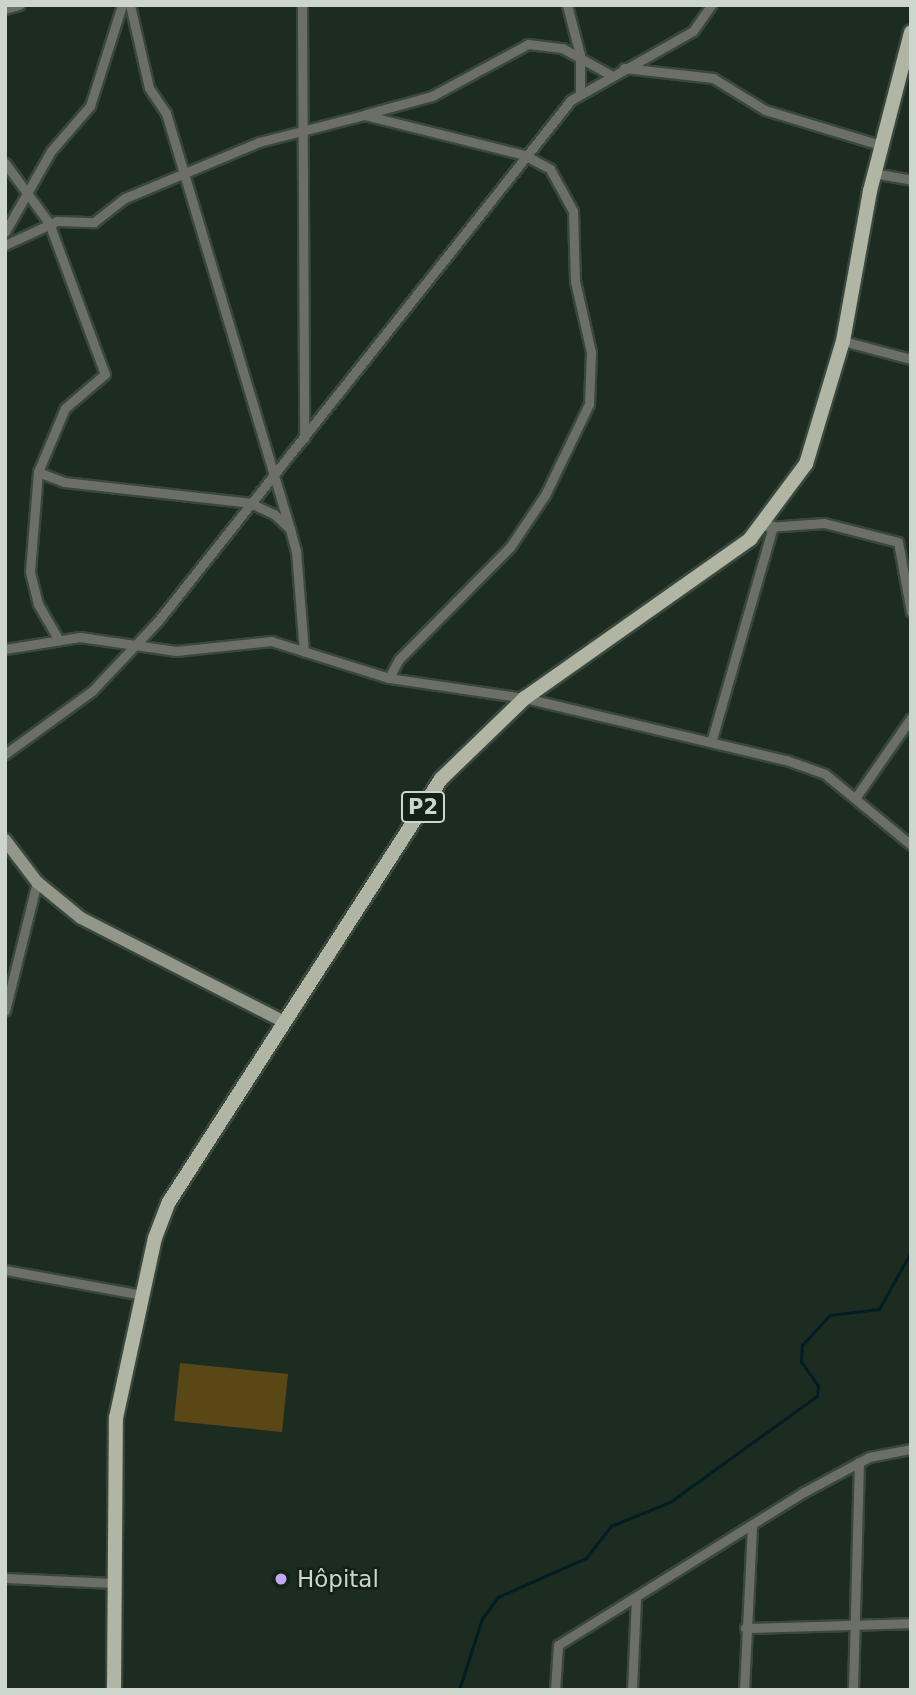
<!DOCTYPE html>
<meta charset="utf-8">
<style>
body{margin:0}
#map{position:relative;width:916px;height:1695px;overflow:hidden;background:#1d2c20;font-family:"DejaVu Sans",sans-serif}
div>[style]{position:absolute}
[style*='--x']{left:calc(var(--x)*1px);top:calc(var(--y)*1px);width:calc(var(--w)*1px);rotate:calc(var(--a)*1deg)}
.green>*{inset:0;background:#594715}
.stream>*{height:2.5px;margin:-1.25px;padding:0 1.25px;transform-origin:1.25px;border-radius:1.25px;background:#001e23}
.roads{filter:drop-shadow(2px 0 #39473c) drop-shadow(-2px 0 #39473c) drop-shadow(0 2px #39473c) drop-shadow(0 -2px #39473c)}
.street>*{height:9px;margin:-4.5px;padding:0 4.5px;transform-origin:4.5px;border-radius:4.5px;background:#6c6f66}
.secondary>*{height:12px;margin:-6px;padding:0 6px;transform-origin:6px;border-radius:6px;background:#939789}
.primary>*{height:14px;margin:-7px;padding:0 7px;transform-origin:7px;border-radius:7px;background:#b1b6a4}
.dots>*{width:19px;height:19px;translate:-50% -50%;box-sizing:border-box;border:4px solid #142216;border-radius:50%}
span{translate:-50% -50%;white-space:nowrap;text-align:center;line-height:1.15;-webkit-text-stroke:5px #142216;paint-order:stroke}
.shield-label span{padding:2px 5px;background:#142216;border:2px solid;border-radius:5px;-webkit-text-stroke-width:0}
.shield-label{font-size:21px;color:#ccd6cd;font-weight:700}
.poi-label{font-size:23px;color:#ccd6cd}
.left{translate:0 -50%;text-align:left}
.frame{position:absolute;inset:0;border:7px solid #ccd6cd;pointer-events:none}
</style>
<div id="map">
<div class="green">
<i style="clip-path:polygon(180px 1363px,288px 1374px,282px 1432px,174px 1421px)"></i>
</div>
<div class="stream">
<i style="--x:459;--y:1690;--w:75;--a:-72.1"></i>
<i style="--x:482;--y:1619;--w:27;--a:-54"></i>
<i style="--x:498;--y:1597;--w:96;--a:-23.9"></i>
<i style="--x:586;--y:1558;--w:41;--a:-52"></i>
<i style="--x:611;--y:1526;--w:64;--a:-22.1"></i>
<i style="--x:670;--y:1502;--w:181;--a:-35.8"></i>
<i style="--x:817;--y:1396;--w:10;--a:-84"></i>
<i style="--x:818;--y:1386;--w:29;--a:-125"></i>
<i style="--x:801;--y:1362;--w:17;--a:-87"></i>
<i style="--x:802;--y:1345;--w:41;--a:-47"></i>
<i style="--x:830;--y:1315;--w:49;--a:-7"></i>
<i style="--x:879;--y:1309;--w:65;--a:-60.7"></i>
</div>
<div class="roads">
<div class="street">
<i style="--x:130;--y:5;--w:85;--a:77.1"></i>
<i style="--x:149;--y:88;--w:30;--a:56"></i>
<i style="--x:166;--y:113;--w:434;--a:73.4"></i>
<i style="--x:302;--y:5;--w:433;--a:89.7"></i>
<i style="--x:567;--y:5;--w:52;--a:75.4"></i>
<i style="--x:580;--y:55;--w:36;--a:90"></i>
<i style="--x:5;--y:9;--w:15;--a:-16"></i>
<i style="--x:624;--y:68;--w:90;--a:6.4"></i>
<i style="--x:713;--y:78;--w:61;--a:31.6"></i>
<i style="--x:765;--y:110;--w:120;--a:16.9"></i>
<i style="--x:366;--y:114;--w:68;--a:-15.3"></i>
<i style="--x:432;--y:96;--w:109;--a:-28.4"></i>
<i style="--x:528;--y:44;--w:34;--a:7"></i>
<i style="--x:562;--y:48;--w:54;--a:29"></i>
<i style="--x:5;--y:163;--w:74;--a:53.7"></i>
<i style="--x:49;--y:223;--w:161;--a:69.7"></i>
<i style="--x:105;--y:374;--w:52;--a:139.6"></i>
<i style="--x:65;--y:408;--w:69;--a:112.9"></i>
<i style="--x:38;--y:472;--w:100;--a:94.6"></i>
<i style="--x:30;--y:572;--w:33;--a:76"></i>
<i style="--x:38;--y:604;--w:39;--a:60"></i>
<i style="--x:873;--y:173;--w:39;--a:10"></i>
<i style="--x:5;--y:232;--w:93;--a:-60.4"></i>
<i style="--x:51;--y:151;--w:60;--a:-49.1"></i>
<i style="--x:90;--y:106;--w:106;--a:-72.4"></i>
<i style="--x:5;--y:245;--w:57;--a:-24.8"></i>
<i style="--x:57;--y:221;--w:37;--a:2"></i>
<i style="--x:94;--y:222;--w:39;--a:-38"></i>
<i style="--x:125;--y:198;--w:145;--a:-22.7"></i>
<i style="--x:259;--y:142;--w:108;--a:-14.4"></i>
<i style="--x:364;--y:115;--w:165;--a:14"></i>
<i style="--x:524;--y:155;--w:30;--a:28"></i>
<i style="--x:550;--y:169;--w:48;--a:61.3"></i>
<i style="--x:573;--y:211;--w:70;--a:88.4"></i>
<i style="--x:575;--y:281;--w:73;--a:77.3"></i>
<i style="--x:591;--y:352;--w:52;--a:92.2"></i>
<i style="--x:589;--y:404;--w:101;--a:115.8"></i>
<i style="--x:545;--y:495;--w:63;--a:123.9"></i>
<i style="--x:510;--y:547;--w:158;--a:134.7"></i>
<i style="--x:399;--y:659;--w:21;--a:118"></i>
<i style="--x:843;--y:341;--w:70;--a:14.8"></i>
<i style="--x:38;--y:472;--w:28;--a:21"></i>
<i style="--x:64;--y:482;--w:187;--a:6.4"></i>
<i style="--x:250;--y:503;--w:26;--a:25"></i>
<i style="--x:274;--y:514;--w:22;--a:43"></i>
<i style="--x:290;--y:529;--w:23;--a:75"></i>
<i style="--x:296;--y:551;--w:101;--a:85.5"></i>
<i style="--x:768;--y:527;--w:56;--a:-4.1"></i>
<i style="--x:824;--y:523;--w:76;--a:14.4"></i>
<i style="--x:898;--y:542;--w:71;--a:79.5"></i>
<i style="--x:5;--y:649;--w:76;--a:-9.1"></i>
<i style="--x:80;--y:637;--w:97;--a:8.3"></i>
<i style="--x:176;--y:651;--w:96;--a:-6"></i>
<i style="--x:271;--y:641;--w:124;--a:17.4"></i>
<i style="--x:389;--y:678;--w:137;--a:8.4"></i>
<i style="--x:525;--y:698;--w:268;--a:13.4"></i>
<i style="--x:786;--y:760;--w:41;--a:19.7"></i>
<i style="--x:825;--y:774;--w:112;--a:39.5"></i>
<i style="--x:712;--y:739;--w:222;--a:-74"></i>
<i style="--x:5;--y:754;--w:107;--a:-35.9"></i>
<i style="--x:92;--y:691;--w:96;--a:-46.7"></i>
<i style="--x:158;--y:621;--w:665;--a:-51.6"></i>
<i style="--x:571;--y:100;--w:140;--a:-29.5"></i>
<i style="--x:693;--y:31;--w:32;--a:-55"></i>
<i style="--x:856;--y:797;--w:96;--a:-55.2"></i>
<i style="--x:5;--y:1011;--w:133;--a:-76.1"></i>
<i style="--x:5;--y:1270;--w:140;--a:10.3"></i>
<i style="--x:5;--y:1578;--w:109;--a:2.6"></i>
<i style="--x:745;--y:1628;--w:166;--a:-1.7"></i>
<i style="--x:555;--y:1690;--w:45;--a:-86.2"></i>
<i style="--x:558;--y:1645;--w:290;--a:-31.9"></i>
<i style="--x:804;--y:1492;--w:74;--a:-28.3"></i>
<i style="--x:869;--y:1457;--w:43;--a:-10.8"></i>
<i style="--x:632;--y:1690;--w:91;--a:-87.5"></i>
<i style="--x:744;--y:1690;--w:164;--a:-87.2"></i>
<i style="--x:853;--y:1690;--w:228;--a:-88.5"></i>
</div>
<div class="secondary">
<i style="--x:5;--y:840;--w:53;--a:52.7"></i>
<i style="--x:37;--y:882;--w:57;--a:39.3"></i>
<i style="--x:81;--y:918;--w:226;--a:27.1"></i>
</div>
<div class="primary">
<i style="--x:114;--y:1690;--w:272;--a:-89.6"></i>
<i style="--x:116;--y:1418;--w:184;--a:-77.8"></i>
<i style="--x:155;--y:1238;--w:39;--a:-69"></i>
<i style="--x:169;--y:1202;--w:503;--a:-57.26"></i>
<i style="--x:441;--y:779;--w:117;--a:-44"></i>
<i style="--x:525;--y:698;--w:276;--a:-35.2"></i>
<i style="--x:750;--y:539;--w:94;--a:-53.3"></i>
<i style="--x:806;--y:464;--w:128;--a:-73.3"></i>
<i style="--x:843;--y:341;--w:152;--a:-79.8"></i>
<i style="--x:870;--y:191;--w:164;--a:-75.5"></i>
</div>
</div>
<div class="dots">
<i style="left:281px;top:1579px;background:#c2a8f3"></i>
</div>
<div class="shield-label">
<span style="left:423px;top:807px">P2</span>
</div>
<div class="poi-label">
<span class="left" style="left:297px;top:1579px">Hôpital</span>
</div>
<div class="frame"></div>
</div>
